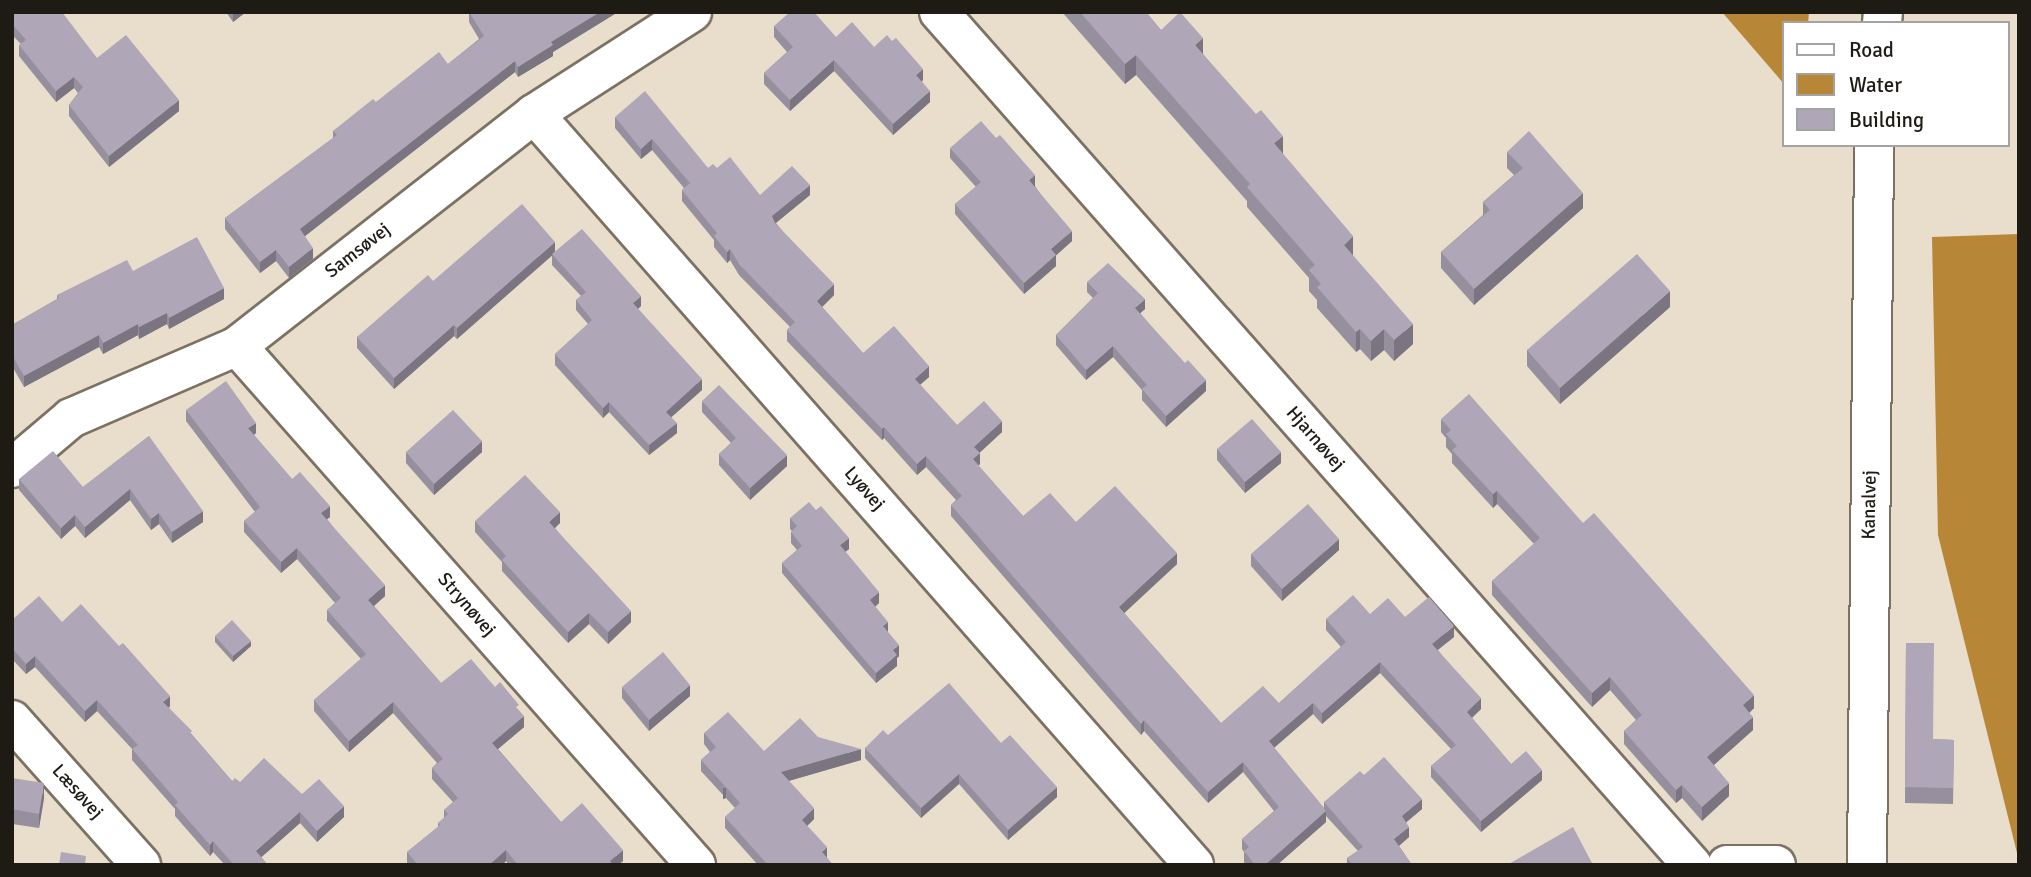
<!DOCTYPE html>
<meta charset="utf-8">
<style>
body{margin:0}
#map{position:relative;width:2031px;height:877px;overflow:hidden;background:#e9ddcc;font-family:Signika,sans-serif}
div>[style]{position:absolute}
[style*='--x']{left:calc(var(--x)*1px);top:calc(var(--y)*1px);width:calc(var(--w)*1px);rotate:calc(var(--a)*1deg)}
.water>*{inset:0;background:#b78737}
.roads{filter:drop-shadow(2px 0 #7c7162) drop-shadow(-2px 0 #7c7162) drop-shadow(0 2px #7c7162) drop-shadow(0 -2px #7c7162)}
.minor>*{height:38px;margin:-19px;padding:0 19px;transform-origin:19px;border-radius:19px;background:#fff}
.wall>*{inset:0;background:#96909e}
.shaded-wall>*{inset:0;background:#7a7581}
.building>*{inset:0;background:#afa7b8}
span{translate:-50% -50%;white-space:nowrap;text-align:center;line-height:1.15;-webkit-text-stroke:6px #fff;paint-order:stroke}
.street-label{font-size:19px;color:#1e1a14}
.frame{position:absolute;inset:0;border:14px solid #1e1a14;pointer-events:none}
.legend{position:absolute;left:1782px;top:21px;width:228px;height:126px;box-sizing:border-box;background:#fff;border:2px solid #a5a3a1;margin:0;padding:9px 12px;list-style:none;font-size:21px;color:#1e1a14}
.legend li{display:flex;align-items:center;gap:14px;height:35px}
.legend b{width:35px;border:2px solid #a5a3a1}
</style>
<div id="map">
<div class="water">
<i style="clip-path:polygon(1722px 12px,1809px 12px,1808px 23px,1784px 23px,1784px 84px)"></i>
<i style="clip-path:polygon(2019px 234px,2019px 861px,1938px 535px,1932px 237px)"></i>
</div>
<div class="roads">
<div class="minor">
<i style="--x:939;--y:12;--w:1138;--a:48.56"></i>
<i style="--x:1882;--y:23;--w:11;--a:-85"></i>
<i style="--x:534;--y:114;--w:1000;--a:48.69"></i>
<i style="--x:237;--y:346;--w:693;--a:48.51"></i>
<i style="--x:12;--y:468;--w:77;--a:-40.3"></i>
<i style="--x:71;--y:418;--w:181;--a:-23.4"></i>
<i style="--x:237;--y:346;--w:377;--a:-38"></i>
<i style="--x:534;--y:114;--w:188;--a:-32.8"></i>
<i style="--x:12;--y:720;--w:194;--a:48.3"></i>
<i style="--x:1727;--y:865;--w:49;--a:0"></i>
<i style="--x:1867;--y:865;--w:720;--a:-89.44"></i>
</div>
</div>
<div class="wall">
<i style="clip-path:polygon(12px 12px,97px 58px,179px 111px,109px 167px,69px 116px,69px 105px,78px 93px,74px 88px,56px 102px,19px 56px,19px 45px,21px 44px,12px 35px)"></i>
<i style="clip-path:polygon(226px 12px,246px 12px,233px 22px)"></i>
<i style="clip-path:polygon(469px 12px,618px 12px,553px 52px,553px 56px,518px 77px,515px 72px,305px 236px,313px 259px,289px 278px,276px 261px,260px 273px,225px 229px,225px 218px,333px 138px,333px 131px,376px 102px,448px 64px,479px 39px,469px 22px)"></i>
<i style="clip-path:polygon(1062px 12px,1146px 12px,1161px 30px,1203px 54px,1283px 154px,1413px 344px,1394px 361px,1384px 350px,1371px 361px,1360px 349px,1356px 352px,1317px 308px,1317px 300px,1309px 291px,1309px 278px,1247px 207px,1247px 201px,1136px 75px,1125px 84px)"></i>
<i style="clip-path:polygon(774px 26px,836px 37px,874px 47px,923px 80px,922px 81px,930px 102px,893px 135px,834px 71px,790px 111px,764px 84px,764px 73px,787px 52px,774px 37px)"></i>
<i style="clip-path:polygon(615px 117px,708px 168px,717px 168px,760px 195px,810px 195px,776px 223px,834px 295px,822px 307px,863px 353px,929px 377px,920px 385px,957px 425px,1002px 432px,979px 453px,980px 464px,978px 466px,1023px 516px,1076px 522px,1177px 564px,1124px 613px,1221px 723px,1279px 703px,1341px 647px,1326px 630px,1326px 619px,1370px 614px,1405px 617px,1454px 637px,1438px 650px,1481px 709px,1472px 718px,1511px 764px,1542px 780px,1481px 832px,1431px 777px,1431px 766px,1451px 749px,1380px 673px,1322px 724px,1313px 714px,1274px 748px,1324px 808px,1324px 802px,1364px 775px,1422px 809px,1406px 822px,1409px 837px,1399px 846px,1412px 865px,1347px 865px,1347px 858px,1358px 851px,1326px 816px,1326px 822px,1277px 865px,1246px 865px,1244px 862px,1244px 852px,1242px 849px,1242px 839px,1274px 811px,1243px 772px,1208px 803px,1144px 731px,1141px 735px,951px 516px,951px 505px,956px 500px,926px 467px,917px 475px,884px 438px,882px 440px,787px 341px,787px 330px,790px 327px,739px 275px,730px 260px,727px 263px,714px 247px,714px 240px,682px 201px,682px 190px,684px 188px,652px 150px,641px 159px,615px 128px)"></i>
<i style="clip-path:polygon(950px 148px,1035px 186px,1072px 241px,1056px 255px,1056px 266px,1024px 294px,955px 214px,955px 204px,976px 187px,950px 158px)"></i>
<i style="clip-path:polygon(1507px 152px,1583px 208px,1474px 305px,1441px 268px,1441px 252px,1483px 215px,1483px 202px,1514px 175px,1507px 168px)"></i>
<i style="clip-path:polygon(555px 252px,641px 306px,638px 309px,702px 390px,671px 417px,677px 433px,649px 455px,609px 412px,603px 418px,555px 365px,555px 354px,588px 324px,576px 310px,576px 300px,581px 296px,552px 265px,552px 255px,457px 339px,454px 336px,394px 389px,357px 348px,357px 337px,433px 281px)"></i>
<i style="clip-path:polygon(133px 271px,224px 299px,169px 329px,167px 324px,139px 339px,138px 335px,103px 354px,99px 347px,24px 387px,12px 366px,12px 325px,57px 299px,57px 295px)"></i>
<i style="clip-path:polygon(1087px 282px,1145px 309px,1140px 313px,1206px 391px,1166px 427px,1142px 400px,1142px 390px,1113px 357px,1086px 380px,1056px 345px,1056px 335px,1093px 298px,1087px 292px)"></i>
<i style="clip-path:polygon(1670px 307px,1560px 404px,1527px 366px,1527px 350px)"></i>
<i style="clip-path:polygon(702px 401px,787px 466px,750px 500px,719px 465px,719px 454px,731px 443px,702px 412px)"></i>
<i style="clip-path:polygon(186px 410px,256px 433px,254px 435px,292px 479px,330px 517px,327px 519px,385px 596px,374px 606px,441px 683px,495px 687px,519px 711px,524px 727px,498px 749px,561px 822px,623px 861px,618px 865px,509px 865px,506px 861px,502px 865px,408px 865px,407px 863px,407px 852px,438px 827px,438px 823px,444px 818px,444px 810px,453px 802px,432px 779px,432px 768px,437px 763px,393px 713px,349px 752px,314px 711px,314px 700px,361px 659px,327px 621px,327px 610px,335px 603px,297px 559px,281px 573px,244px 532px,244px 521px,255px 512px,186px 421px)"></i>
<i style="clip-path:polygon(1441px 419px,1583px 523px,1754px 708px,1749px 713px,1753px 730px,1714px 765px,1729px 796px,1702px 821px,1682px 798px,1676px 803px,1624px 744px,1624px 731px,1636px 720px,1610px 690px,1592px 707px,1492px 595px,1492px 581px,1534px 544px,1497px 504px,1493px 508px,1452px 463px,1452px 454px,1446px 447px,1446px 438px,1441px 432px)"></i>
<i style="clip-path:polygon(149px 436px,203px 522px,172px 543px,159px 524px,151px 530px,130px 500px,85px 538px,75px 526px,61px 539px,19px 490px,19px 479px,83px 487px)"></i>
<i style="clip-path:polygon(1217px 449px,1281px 463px,1245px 493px,1217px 460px)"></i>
<i style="clip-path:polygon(406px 452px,482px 452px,434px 495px,406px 463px)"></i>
<i style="clip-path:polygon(790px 518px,849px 549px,845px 552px,879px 603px,875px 607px,899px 656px,897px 658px,897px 666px,876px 683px,782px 573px,782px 563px,797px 550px,791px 543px,791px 532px,792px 531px,790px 529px)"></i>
<i style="clip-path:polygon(475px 521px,560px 523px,555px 528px,631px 622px,608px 644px,589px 624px,568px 643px,502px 571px,502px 562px,475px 532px)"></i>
<i style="clip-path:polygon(1339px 550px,1282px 601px,1251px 566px,1251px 554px)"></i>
<i style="clip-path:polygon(12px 620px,62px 622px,170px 706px,169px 708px,232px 781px,302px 794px,344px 817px,317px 842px,300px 823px,261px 857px,268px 865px,225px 865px,213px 852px,210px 856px,175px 816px,175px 809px,132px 760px,132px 749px,97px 711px,85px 722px,35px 667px,26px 674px,12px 659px)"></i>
<i style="clip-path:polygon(215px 636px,251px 646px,233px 662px,215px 642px)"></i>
<i style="clip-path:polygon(1906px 643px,1933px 739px,1954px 740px,1953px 804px,1905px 803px)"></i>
<i style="clip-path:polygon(622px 687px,690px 696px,649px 731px,622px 698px)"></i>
<i style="clip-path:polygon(704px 733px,764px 751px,818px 737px,861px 760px,789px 781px,814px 819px,807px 826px,827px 858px,833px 865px,758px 865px,725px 828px,725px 817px,735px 808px,726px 798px,723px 799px,723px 795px,701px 771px,701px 760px,710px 752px,704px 744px)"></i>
<i style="clip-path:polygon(888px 735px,1001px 743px,1057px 797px,1008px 840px,959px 784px,921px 818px,865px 758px,865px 748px)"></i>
<i style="clip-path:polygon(12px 778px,44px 798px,39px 828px,12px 824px)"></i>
</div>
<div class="shaded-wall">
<i style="clip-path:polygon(233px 12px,246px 12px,233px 22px)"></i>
<i style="clip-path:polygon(600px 12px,618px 12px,553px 52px,553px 56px,518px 77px,518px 67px,551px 42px)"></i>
<i style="clip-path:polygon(1203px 38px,1203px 58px,1195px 45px)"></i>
<i style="clip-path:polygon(1136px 55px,1136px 75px,1125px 84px,1125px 64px)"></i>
<i style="clip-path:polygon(834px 60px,834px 71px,790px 111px,790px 100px)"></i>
<i style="clip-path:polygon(515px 61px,515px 72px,300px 240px,300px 229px)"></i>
<i style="clip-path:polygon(923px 69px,923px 80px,916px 86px,916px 75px)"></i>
<i style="clip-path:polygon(74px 77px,74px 88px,56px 102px,56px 91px)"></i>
<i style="clip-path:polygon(930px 91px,930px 102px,893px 135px,893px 124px)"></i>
<i style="clip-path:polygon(179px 100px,179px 111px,109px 167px,109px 156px)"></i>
<i style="clip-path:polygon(1283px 136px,1283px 156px,1274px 143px)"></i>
<i style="clip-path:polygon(652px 139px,652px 150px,641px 159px,641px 149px)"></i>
<i style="clip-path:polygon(1035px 175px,1035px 186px,1029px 191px,1029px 180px)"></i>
<i style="clip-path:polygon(810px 185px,810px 195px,772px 226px,772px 216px)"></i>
<i style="clip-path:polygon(1583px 193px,1583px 208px,1474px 305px,1474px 289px)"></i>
<i style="clip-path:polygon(1072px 231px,1072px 241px,1051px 260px,1051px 249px)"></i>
<i style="clip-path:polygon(1353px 236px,1353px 257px,1344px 245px)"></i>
<i style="clip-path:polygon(555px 242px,555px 253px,457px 339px,457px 328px)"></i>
<i style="clip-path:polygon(313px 248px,313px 259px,289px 278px,289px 267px)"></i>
<i style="clip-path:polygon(730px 249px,730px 260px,727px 263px,727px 252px)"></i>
<i style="clip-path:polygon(276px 250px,276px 261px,260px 273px,260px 262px)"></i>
<i style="clip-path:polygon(1056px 255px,1056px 266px,1024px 294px,1024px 283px)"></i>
<i style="clip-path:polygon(834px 284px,834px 295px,817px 312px,817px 301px)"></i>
<i style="clip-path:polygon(224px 288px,224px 299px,169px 329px,169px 318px)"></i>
<i style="clip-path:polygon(1670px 291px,1670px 307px,1560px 404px,1560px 388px)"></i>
<i style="clip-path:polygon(641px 296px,641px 306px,633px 313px,633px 303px)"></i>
<i style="clip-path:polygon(1145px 299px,1145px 309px,1135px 318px,1135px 308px)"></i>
<i style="clip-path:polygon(167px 313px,167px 324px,139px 339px,139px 327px)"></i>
<i style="clip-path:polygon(138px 324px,138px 335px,103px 354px,103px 343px)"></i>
<i style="clip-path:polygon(1413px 324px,1413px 344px,1394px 361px,1394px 340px)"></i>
<i style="clip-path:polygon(454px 325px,454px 336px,394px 389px,394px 378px)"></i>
<i style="clip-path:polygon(1360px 329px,1360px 349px,1356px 352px,1356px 332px)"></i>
<i style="clip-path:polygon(1384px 329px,1384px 350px,1371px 361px,1371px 341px)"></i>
<i style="clip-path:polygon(99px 335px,99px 347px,24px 387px,24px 376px)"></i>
<i style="clip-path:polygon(1113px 346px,1113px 357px,1086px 380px,1086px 370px)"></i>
<i style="clip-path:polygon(929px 366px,929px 377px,915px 389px,915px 379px)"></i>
<i style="clip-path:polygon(702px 379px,702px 390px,666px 422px,666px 412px)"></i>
<i style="clip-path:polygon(1206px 380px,1206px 391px,1166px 427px,1166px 416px)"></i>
<i style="clip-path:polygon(609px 402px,609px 412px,603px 418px,603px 408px)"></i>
<i style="clip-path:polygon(1002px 421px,1002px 432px,974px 458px,974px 447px)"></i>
<i style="clip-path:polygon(256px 423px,256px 433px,248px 439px,248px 428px)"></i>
<i style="clip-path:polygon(677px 423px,677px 433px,649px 455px,649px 445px)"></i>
<i style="clip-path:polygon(884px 427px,884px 438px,882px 440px,882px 429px)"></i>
<i style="clip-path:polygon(482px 441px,482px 452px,434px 495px,434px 484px)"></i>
<i style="clip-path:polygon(1281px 452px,1281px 463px,1245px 493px,1245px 482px)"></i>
<i style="clip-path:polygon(980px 453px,980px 464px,973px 470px,973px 459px)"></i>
<i style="clip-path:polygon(787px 455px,787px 466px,750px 500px,750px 488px)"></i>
<i style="clip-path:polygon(926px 456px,926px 467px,917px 475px,917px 464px)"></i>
<i style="clip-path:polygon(130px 489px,130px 500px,85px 538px,85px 527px)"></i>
<i style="clip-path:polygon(1497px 491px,1497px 504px,1493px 508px,1493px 494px)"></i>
<i style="clip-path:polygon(330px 506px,330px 517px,321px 524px,321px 513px)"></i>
<i style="clip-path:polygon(203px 511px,203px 522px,172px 543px,172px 532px)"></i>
<i style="clip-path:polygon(560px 512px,560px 523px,549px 533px,549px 522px)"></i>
<i style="clip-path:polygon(159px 513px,159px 524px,151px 530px,151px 519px)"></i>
<i style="clip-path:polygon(75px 515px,75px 526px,61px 539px,61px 528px)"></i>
<i style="clip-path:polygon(849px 538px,849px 549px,840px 556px,840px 545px)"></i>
<i style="clip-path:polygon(1339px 539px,1339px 550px,1282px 601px,1282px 589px)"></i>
<i style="clip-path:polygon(297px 548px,297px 559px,281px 573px,281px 562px)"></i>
<i style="clip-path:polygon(1177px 553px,1177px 564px,1119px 618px,1119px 607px)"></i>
<i style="clip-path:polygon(385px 585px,385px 596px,368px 611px,368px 600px)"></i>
<i style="clip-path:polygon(879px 592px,879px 603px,870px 611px,870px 600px)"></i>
<i style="clip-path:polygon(631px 611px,631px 622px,608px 644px,608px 632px)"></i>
<i style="clip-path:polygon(589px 613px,589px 624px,568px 643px,568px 632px)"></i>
<i style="clip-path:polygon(888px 622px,888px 633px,883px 626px)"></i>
<i style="clip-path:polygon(1454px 626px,1454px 637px,1432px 654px,1432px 644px)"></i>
<i style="clip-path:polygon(251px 641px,251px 646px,233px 662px,233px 656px)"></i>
<i style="clip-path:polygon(899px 645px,899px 656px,897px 658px,897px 666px,876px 683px,876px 673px,893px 650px)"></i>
<i style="clip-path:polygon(35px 656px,35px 667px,26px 674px,26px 664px)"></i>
<i style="clip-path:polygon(1380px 662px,1380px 673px,1322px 724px,1322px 713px)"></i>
<i style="clip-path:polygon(1610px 677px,1610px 690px,1592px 707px,1592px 693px)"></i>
<i style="clip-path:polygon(690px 685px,690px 696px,649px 731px,649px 720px)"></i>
<i style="clip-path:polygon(1754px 695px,1754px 708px,1743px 719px,1743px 705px)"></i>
<i style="clip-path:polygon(170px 696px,170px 706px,163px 713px,163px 702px)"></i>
<i style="clip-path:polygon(1481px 698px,1481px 709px,1467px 722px,1467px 712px)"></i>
<i style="clip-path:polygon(97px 700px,97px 711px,85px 722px,85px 711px)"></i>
<i style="clip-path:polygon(393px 702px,393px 713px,349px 752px,349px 741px)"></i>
<i style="clip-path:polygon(1313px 703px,1313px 714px,1269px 752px,1269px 741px)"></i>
<i style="clip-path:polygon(524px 716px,524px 727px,492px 754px,492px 743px)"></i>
<i style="clip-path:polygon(1753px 717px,1753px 730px,1707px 771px,1707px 757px)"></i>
<i style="clip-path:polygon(1144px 720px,1144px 731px,1141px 735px,1141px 724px)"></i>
<i style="clip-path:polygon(861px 749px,861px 760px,781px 783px,781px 772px)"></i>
<i style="clip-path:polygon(1243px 762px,1243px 772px,1208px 803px,1208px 792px)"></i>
<i style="clip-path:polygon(1542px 770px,1542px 780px,1481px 832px,1481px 821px)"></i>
<i style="clip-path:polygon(959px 774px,959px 784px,921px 818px,921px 808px)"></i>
<i style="clip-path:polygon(44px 783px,44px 798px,39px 828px,39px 814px)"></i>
<i style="clip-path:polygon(1729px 783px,1729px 796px,1702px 821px,1702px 807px)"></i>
<i style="clip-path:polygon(1682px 785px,1682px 798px,1676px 803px,1676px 790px)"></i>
<i style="clip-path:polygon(726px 787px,726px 798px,723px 799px,723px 788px)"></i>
<i style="clip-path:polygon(1057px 787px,1057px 797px,1008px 840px,1008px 830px)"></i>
<i style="clip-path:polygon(1422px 799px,1422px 809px,1402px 826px,1402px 816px)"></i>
<i style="clip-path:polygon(344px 806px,344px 817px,317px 842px,317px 831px)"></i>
<i style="clip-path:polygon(814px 808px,814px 819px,802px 831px,802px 820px)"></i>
<i style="clip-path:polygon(1326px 811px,1326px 822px,1277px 865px,1265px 865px)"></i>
<i style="clip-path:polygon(300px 812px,300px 823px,256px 862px,256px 851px)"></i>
<i style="clip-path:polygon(1409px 827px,1409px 837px,1394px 850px,1394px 839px)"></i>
<i style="clip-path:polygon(213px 841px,213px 852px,210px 856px,210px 845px)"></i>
<i style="clip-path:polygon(827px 847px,827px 858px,822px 852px)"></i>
<i style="clip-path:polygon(506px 850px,506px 861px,502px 865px,489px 865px)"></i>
<i style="clip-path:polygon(623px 850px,623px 861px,618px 865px,610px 865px,610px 861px)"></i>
</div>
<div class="building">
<i style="clip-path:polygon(12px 12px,62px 12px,97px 58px,126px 35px,179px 100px,109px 156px,69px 105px,83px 87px,74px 77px,56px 91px,19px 45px,26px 40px,12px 24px)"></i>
<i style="clip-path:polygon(469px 12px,600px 12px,551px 42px,553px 45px,518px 67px,515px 61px,300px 229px,313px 248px,289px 267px,276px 250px,260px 262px,225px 218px,337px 135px,333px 131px,373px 99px,376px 102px,439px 52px,448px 64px,484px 36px)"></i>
<i style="clip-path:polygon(790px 12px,814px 12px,836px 37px,852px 22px,874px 47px,887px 35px,892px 41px,896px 38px,923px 69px,916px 75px,930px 91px,893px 124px,834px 60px,790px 100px,764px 73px,793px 47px,774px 26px)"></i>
<i style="clip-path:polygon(1080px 12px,1146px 12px,1161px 30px,1180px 12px,1203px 38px,1195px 45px,1256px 114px,1261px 110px,1283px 136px,1274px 143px,1353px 236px,1344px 245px,1413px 324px,1394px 340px,1384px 329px,1371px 341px,1360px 329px,1356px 332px,1317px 287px,1321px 284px,1309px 270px,1315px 265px,1247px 187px,1250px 184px,1136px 55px,1125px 64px)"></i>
<i style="clip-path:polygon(645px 91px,708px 168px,713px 164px,717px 168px,730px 157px,760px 195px,792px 166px,810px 185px,772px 216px,775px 223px,834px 284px,817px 301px,863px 353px,894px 326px,929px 366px,915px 379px,957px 425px,984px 401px,1002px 421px,974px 447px,980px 453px,973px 459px,1023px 516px,1050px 493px,1076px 522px,1115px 486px,1177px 553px,1119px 607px,1221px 723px,1263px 686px,1279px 703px,1346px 642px,1326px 619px,1353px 595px,1370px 614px,1388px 598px,1405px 617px,1429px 597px,1454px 626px,1432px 644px,1481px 698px,1467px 712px,1511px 764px,1526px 751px,1542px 770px,1481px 821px,1431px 766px,1456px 745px,1380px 662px,1322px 713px,1313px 703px,1269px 741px,1326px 811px,1265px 865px,1255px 865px,1244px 851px,1249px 847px,1242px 839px,1279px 807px,1243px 762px,1208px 792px,1144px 720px,1141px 724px,951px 505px,962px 496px,926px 456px,917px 464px,884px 427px,882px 429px,787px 330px,795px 322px,739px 264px,730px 249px,727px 252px,714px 236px,717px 233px,682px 190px,690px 183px,652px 139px,641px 149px,615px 117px)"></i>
<i style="clip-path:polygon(981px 121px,996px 138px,1000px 135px,1035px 175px,1029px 180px,1072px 231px,1051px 249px,1056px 255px,1024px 283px,955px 204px,981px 182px,950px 148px)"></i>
<i style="clip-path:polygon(1529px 131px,1583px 193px,1474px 289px,1441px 252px,1490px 210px,1483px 202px,1523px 168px,1507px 152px)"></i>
<i style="clip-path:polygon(522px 204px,555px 242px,457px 328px,454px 325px,394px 378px,357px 337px,428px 275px,433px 281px)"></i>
<i style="clip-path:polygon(582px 229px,641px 296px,633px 303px,702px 379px,666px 412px,677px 423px,649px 445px,609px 402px,603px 408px,555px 354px,592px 320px,576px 300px,586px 292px,552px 254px)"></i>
<i style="clip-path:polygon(197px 237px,224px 288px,169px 318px,167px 313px,139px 327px,138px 324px,103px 343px,99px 335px,24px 376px,12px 355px,12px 325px,59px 298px,57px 295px,127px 260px,133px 271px)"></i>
<i style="clip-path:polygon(1637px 254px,1670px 291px,1560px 388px,1527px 350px)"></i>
<i style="clip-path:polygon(1108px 263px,1145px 299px,1135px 308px,1185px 363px,1188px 360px,1206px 380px,1166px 416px,1142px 389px,1147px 385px,1113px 346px,1086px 370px,1056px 335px,1098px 293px,1087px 282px)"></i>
<i style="clip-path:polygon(226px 381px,256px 423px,248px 428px,292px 479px,300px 472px,330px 506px,321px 513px,385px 585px,368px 600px,441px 683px,471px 659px,495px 687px,500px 682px,519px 705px,516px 707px,524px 716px,492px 743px,561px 822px,582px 803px,623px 850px,610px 861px,613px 865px,518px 865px,506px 850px,489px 865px,418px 865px,407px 852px,440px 825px,438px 823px,448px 814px,444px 810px,458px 798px,432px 768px,443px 759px,393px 702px,349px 741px,314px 700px,366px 654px,327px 610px,341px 598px,297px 548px,281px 562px,244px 521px,260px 507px,186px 410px)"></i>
<i style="clip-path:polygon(719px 385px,787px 455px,750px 488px,719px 454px,736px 438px,702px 401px)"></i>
<i style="clip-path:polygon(1469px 394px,1583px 523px,1594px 513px,1754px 695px,1743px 705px,1753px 717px,1707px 757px,1729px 783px,1702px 807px,1682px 785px,1676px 790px,1624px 731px,1642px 715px,1610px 677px,1592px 693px,1492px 581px,1540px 538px,1497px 491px,1493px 494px,1452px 450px,1457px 446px,1446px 434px,1451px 430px,1441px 419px)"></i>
<i style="clip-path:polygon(453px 410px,482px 441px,434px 484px,406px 452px)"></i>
<i style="clip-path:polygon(1252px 419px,1281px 452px,1245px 482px,1217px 449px)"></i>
<i style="clip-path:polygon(149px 436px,203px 511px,172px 532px,159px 513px,151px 519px,130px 489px,85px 527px,75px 515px,61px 528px,19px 479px,53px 451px,83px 487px)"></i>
<i style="clip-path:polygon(525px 475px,560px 512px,549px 522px,631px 611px,608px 632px,589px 613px,568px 632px,502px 560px,506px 556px,475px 521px)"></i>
<i style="clip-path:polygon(809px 502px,816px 510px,821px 506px,849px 538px,840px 545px,879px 592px,870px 600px,888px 622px,883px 626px,899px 645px,893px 650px,897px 655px,876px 673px,782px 563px,802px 546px,791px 532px,797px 526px,790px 518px)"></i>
<i style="clip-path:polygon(1308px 504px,1339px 539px,1282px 589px,1251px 554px)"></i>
<i style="clip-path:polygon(39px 596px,62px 622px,81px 604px,119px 646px,123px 643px,170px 696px,163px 702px,192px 731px,190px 733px,232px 781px,235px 778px,240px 782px,264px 758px,302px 794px,319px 779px,344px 806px,317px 831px,300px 812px,256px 851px,268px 865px,234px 865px,213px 841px,210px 845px,175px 805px,178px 802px,132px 749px,138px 745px,97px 700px,85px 711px,35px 656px,26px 664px,12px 648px,12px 620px)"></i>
<i style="clip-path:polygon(232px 620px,251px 641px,233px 656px,215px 636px)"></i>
<i style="clip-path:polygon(1906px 643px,1934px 643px,1933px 739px,1954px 740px,1953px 788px,1905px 787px)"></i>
<i style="clip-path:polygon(663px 652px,690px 685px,649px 720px,622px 687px)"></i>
<i style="clip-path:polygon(949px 683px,1001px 743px,1010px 735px,1057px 787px,1008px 830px,959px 774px,921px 808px,865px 748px,883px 730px,888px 735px)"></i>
<i style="clip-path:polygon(728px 712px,764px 751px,800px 718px,818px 737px,861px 749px,781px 772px,814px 808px,802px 820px,827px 847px,822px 852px,833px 865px,768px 865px,725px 817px,740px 803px,726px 787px,723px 788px,725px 786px,701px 760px,716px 747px,704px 733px)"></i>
<i style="clip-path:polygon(1384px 757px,1422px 799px,1402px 816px,1409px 827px,1394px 839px,1412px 865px,1352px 865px,1347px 858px,1363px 847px,1324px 802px,1360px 771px,1364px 775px)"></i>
<i style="clip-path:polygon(12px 778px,44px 783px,39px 814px,12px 809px)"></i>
<i style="clip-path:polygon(1573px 827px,1593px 865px,1507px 865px)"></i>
<i style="clip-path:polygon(61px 852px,86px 856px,85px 865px,59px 865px)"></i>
</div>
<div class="street-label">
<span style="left:358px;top:251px;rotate:-38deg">Samsøvej</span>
<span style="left:1315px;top:439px;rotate:49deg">Hjarnøvej</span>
<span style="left:864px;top:489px;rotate:49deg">Lyøvej</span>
<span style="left:1870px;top:505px;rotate:-89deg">Kanalvej</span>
<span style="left:466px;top:605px;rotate:49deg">Strynøvej</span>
<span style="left:77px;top:792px;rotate:48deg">Læsøvej</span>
</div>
<div class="frame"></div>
<ul class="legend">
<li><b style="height:9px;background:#fff"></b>Road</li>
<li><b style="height:19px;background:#b78737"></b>Water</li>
<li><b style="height:19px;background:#afa7b8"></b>Building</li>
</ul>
</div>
